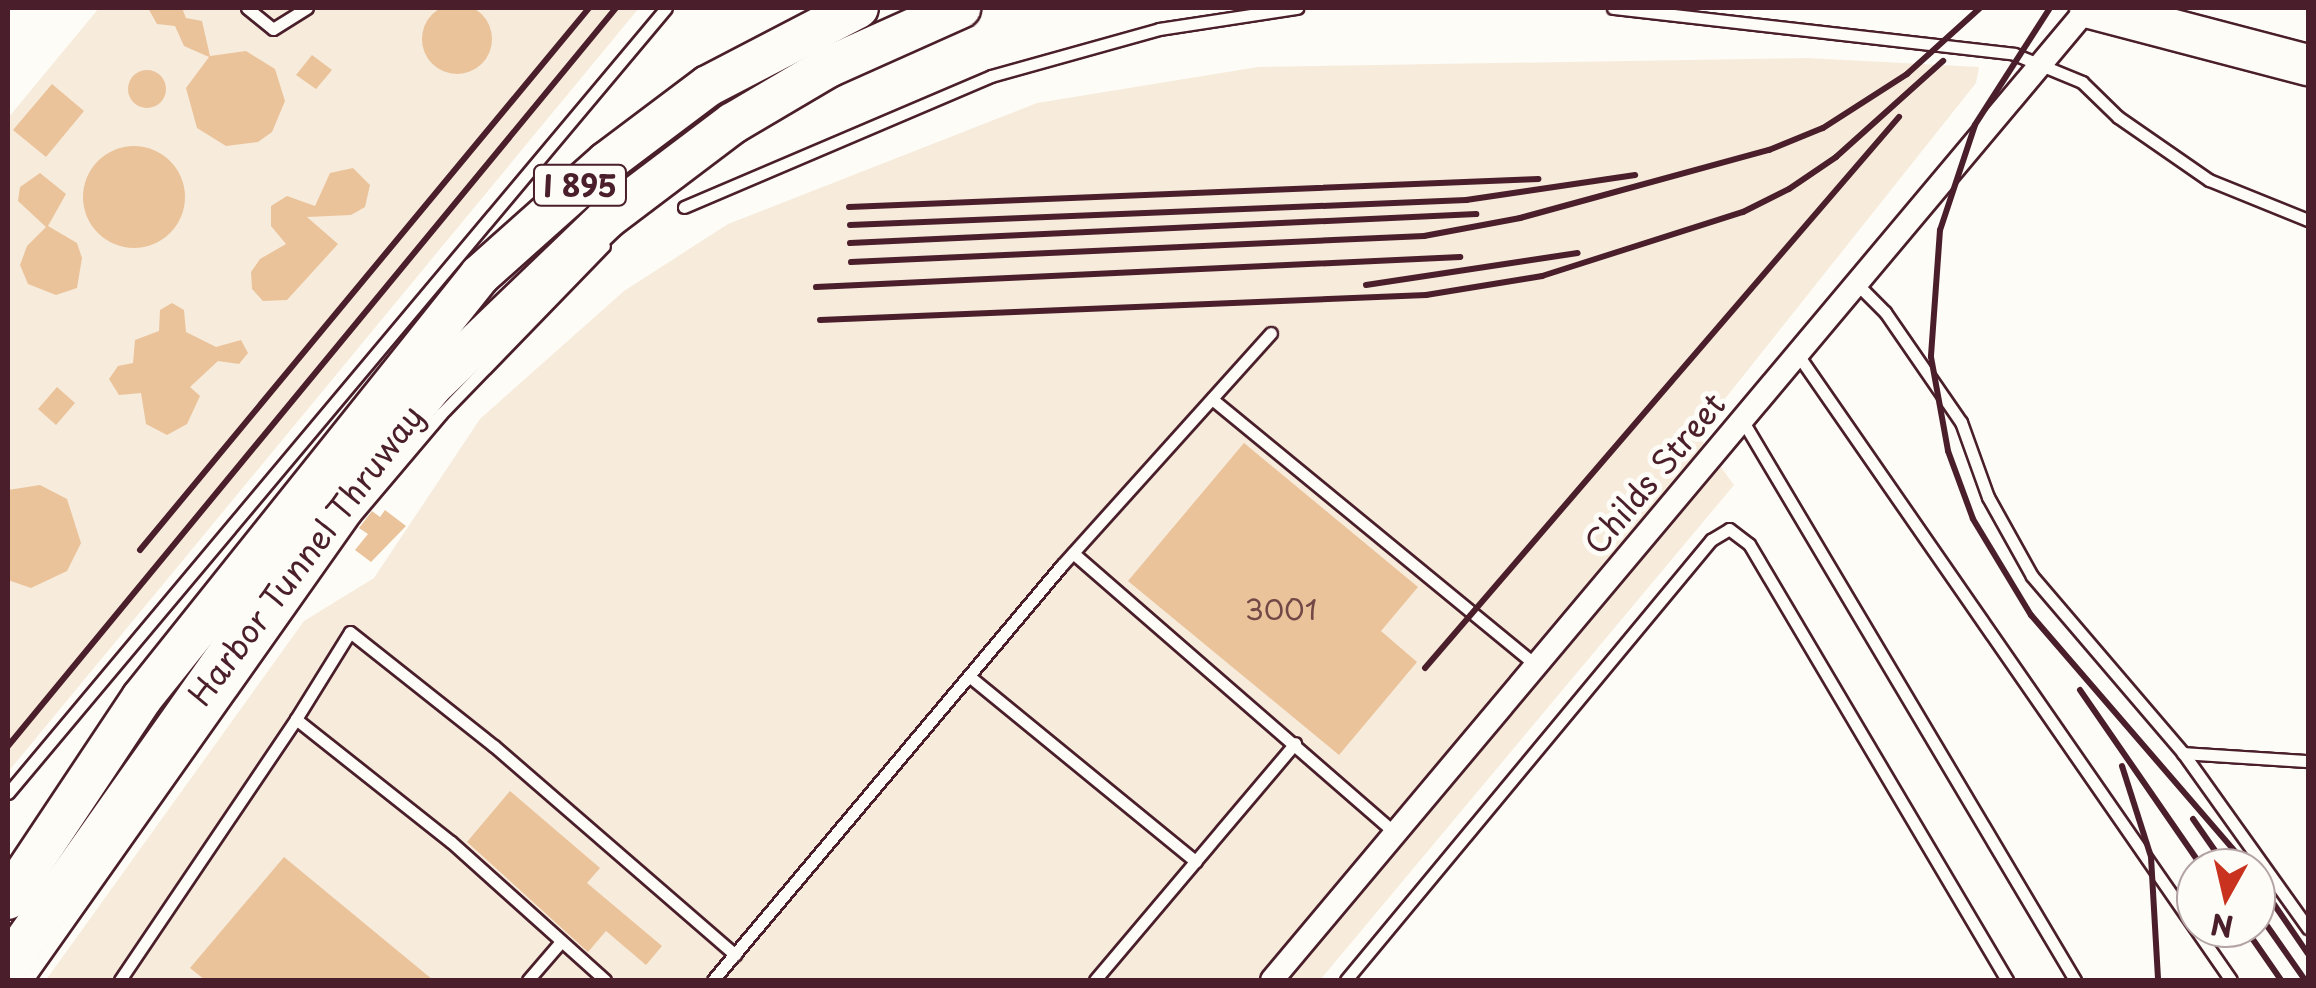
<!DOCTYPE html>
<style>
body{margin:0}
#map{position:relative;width:2316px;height:988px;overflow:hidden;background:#fdfcf7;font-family:"Playpen Sans",sans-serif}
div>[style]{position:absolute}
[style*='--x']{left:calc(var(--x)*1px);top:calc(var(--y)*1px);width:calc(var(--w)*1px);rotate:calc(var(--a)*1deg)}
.built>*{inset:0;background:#f7ebdb}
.building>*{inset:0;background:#eac39a}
.round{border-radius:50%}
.roads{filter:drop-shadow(2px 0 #4a1f2b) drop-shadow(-2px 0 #4a1f2b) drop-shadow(0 2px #4a1f2b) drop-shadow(0 -2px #4a1f2b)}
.lane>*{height:11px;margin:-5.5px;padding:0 5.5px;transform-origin:5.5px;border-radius:5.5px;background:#fdfcf7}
.street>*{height:22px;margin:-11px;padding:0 11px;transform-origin:11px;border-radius:11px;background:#fdfcf7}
.highway>*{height:40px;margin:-20px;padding:0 20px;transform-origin:20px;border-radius:20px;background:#fdfcf7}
.rail>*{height:6px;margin:-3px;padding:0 3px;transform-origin:3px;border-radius:3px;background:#4a1f2b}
span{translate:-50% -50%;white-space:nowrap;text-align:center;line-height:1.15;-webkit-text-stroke:10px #fdfcf7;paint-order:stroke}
.number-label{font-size:28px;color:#724847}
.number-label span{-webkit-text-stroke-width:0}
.shield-label span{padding:2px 8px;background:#fdfcf7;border:2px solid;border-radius:8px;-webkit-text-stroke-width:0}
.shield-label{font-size:30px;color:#4a1f2b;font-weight:700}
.street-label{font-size:32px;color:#4a1f2b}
.frame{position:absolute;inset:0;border:10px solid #4a1f2b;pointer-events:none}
.north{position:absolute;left:2176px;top:848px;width:100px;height:100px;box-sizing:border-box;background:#fdfcf7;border:2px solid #b5a4a5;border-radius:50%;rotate:188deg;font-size:28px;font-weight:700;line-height:40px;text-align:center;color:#4a1f2b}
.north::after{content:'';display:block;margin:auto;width:35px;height:45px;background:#c8321e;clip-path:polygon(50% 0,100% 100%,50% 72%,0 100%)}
</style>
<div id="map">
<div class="built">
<i style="clip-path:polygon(99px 8px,639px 8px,8px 772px,8px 118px)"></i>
<i style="clip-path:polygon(1807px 58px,1979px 67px,1976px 83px,1697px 434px,1734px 485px,1320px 980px,46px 980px,304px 621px,374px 578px,480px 419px,624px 291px,728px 224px,1037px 103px,1258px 67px)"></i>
</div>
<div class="building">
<i class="round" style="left:422px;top:4px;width:70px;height:70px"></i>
<i style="clip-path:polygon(148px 8px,182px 8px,186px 18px,202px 21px,210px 56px,246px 51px,275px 69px,285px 101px,272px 132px,258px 142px,226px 146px,197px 128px,186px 88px,209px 57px,184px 46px,175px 26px,157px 24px)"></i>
<i style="clip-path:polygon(312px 55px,332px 70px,316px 89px,296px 75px)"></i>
<i class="round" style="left:128px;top:70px;width:38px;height:38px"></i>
<i style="clip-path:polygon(52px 84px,84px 111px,46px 157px,13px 130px)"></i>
<i class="round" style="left:83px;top:146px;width:102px;height:102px"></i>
<i style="clip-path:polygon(353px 168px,370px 185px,365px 207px,351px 215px,307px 217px,338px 244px,287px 300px,263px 301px,252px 289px,251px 272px,260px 259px,286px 244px,271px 226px,271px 206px,287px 196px,315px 206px,330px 173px)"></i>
<i style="clip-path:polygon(40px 173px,66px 194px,48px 226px,77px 243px,82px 258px,77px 288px,56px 295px,28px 284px,20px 265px,27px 246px,46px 227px,18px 201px,20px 187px)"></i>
<i style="clip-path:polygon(172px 303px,184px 310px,186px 332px,216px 347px,241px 340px,248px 353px,239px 364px,218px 361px,190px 387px,200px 396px,187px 424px,167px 435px,146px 424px,141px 393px,119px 395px,109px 379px,118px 366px,133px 363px,135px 340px,159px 331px,160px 310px)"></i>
<i style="clip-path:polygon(57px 387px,75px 403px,56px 425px,38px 409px)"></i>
<i style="clip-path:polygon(1244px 443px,1418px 587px,1381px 631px,1417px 662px,1339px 755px,1128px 581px)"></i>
<i style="clip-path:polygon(40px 485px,67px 499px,81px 543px,67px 571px,31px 588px,8px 580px,8px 490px)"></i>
<i style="clip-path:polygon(385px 510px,406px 526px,371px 562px,355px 550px,368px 534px,359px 528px,372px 511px,380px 517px)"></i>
<i style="clip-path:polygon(510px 791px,600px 868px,587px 883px,662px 946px,646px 965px,606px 931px,588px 952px,467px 842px)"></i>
<i style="clip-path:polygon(284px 857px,433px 980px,205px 980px,190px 968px)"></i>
</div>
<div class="roads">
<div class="lane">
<i style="--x:247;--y:8;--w:33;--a:39"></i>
<i style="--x:273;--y:29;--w:40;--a:-32"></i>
<i style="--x:1613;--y:8;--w:404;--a:6.5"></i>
<i style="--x:2014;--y:54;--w:74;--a:22.4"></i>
<i style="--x:2082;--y:82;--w:50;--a:44.2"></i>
<i style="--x:2118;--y:117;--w:111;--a:34.7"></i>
<i style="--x:2209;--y:180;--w:107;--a:22"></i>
<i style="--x:684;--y:207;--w:334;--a:-23.1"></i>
<i style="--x:991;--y:76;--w:174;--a:-15.6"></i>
<i style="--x:1159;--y:29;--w:140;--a:-8.7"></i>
<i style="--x:1857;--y:284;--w:40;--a:45"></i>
<i style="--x:1885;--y:312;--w:134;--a:55.4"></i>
<i style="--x:1961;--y:422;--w:80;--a:70.2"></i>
<i style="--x:1988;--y:497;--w:90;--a:60.9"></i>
<i style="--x:2032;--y:576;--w:233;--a:49.5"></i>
<i style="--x:2183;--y:753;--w:215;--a:54.5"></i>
<i style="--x:1798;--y:355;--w:760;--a:55.29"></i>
<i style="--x:1212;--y:399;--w:419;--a:39.4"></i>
<i style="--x:1741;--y:418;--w:654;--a:59.28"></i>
<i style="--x:1073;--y:553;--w:427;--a:41"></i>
<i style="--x:969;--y:676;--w:293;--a:39.3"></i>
<i style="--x:2183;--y:753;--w:125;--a:3.7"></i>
<i style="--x:8;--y:793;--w:1024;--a:-50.03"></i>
<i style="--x:27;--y:980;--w:567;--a:-54.77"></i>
<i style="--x:354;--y:517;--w:135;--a:-49.8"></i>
<i style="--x:441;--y:414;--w:234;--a:-45.9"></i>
<i style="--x:120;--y:980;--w:315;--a:-56"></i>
<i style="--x:528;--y:980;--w:48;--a:-49.3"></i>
<i style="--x:605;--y:980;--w:207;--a:-138.1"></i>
<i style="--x:451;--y:842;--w:198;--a:-141.6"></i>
<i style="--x:296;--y:719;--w:102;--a:-58.2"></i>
<i style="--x:350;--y:632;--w:184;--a:38.4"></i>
<i style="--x:494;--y:746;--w:319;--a:40.9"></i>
<i style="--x:713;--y:980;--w:542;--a:-49.94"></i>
<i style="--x:1062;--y:565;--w:312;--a:-48"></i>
<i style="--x:1095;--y:980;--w:310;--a:-49.8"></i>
<i style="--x:1346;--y:980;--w:572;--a:-50.32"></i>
<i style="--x:1711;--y:540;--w:21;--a:-31"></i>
<i style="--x:1729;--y:529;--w:25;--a:37"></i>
<i style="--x:1749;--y:544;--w:507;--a:59.39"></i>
</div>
<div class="street">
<i style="--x:1272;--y:980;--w:1269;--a:-49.99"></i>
</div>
<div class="highway">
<i style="--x:2090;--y:8;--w:225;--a:14.7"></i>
<i style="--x:8;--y:899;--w:242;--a:-56.3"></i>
<i style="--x:142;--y:698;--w:541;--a:-51.37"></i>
<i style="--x:480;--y:275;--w:170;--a:-41.7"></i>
<i style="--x:607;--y:162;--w:126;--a:-37"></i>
<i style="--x:708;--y:86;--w:169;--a:-27.5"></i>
<i style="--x:8;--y:965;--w:518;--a:-54.75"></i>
<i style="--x:307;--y:542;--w:198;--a:-51.3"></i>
<i style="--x:431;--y:387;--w:243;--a:-43.8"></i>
<i style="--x:606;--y:219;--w:159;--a:-37.1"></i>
<i style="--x:733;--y:123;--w:110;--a:-30.5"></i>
<i style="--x:828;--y:67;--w:145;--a:-24.1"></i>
</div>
</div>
<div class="rail">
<i style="--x:2050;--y:8;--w:139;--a:122.7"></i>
<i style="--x:1975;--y:125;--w:111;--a:108.4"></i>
<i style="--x:1940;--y:230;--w:127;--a:94.1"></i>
<i style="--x:1931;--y:357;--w:96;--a:79.7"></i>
<i style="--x:1948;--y:451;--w:72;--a:69.8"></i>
<i style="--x:1973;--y:519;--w:112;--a:58.9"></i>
<i style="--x:2031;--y:615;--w:334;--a:49.2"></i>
<i style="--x:849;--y:207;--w:690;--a:-2.33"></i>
<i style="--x:850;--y:225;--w:617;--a:-2.32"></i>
<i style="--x:1466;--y:200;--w:171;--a:-8.4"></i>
<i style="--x:850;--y:243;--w:627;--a:-2.65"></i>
<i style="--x:851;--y:262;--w:574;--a:-2.6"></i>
<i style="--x:1424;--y:236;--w:98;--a:-10.6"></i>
<i style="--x:1520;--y:218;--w:258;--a:-15.3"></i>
<i style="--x:1769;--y:150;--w:58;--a:-22.2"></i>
<i style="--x:1823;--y:128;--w:100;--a:-32.7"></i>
<i style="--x:1907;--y:74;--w:98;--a:-42.1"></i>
<i style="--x:1366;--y:285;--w:214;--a:-8.6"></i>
<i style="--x:816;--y:287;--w:645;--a:-2.67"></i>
<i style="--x:820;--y:320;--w:607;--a:-2.36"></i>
<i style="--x:1426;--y:295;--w:118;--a:-9.3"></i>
<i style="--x:1542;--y:276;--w:211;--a:-17.7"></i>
<i style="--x:1743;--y:212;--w:51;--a:-26.6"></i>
<i style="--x:1789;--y:189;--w:57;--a:-34.2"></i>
<i style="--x:1836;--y:157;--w:144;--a:-41.9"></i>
<i style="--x:140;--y:550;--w:704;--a:-50.36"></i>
<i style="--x:1425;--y:668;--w:727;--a:-49.3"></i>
<i style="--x:2080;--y:690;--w:216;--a:55.4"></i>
<i style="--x:8;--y:746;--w:956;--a:-50.52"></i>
<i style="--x:2122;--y:766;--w:96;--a:72.3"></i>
<i style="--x:2151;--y:857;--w:123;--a:86.7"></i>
<i style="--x:2193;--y:819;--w:60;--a:55.2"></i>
<i style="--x:2256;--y:878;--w:92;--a:55.6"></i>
<i style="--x:2256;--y:910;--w:85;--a:55"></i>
<i style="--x:2245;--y:928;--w:63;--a:55.3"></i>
</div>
<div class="number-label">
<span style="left:1281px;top:609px">3001</span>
</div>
<div class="shield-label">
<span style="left:580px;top:185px">I 895</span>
</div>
<div class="street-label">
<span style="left:1654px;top:473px;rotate:-50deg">Childs Street</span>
<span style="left:305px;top:555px;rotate:-53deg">Harbor Tunnel Thruway</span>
</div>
<div class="frame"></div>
<div class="north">N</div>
</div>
